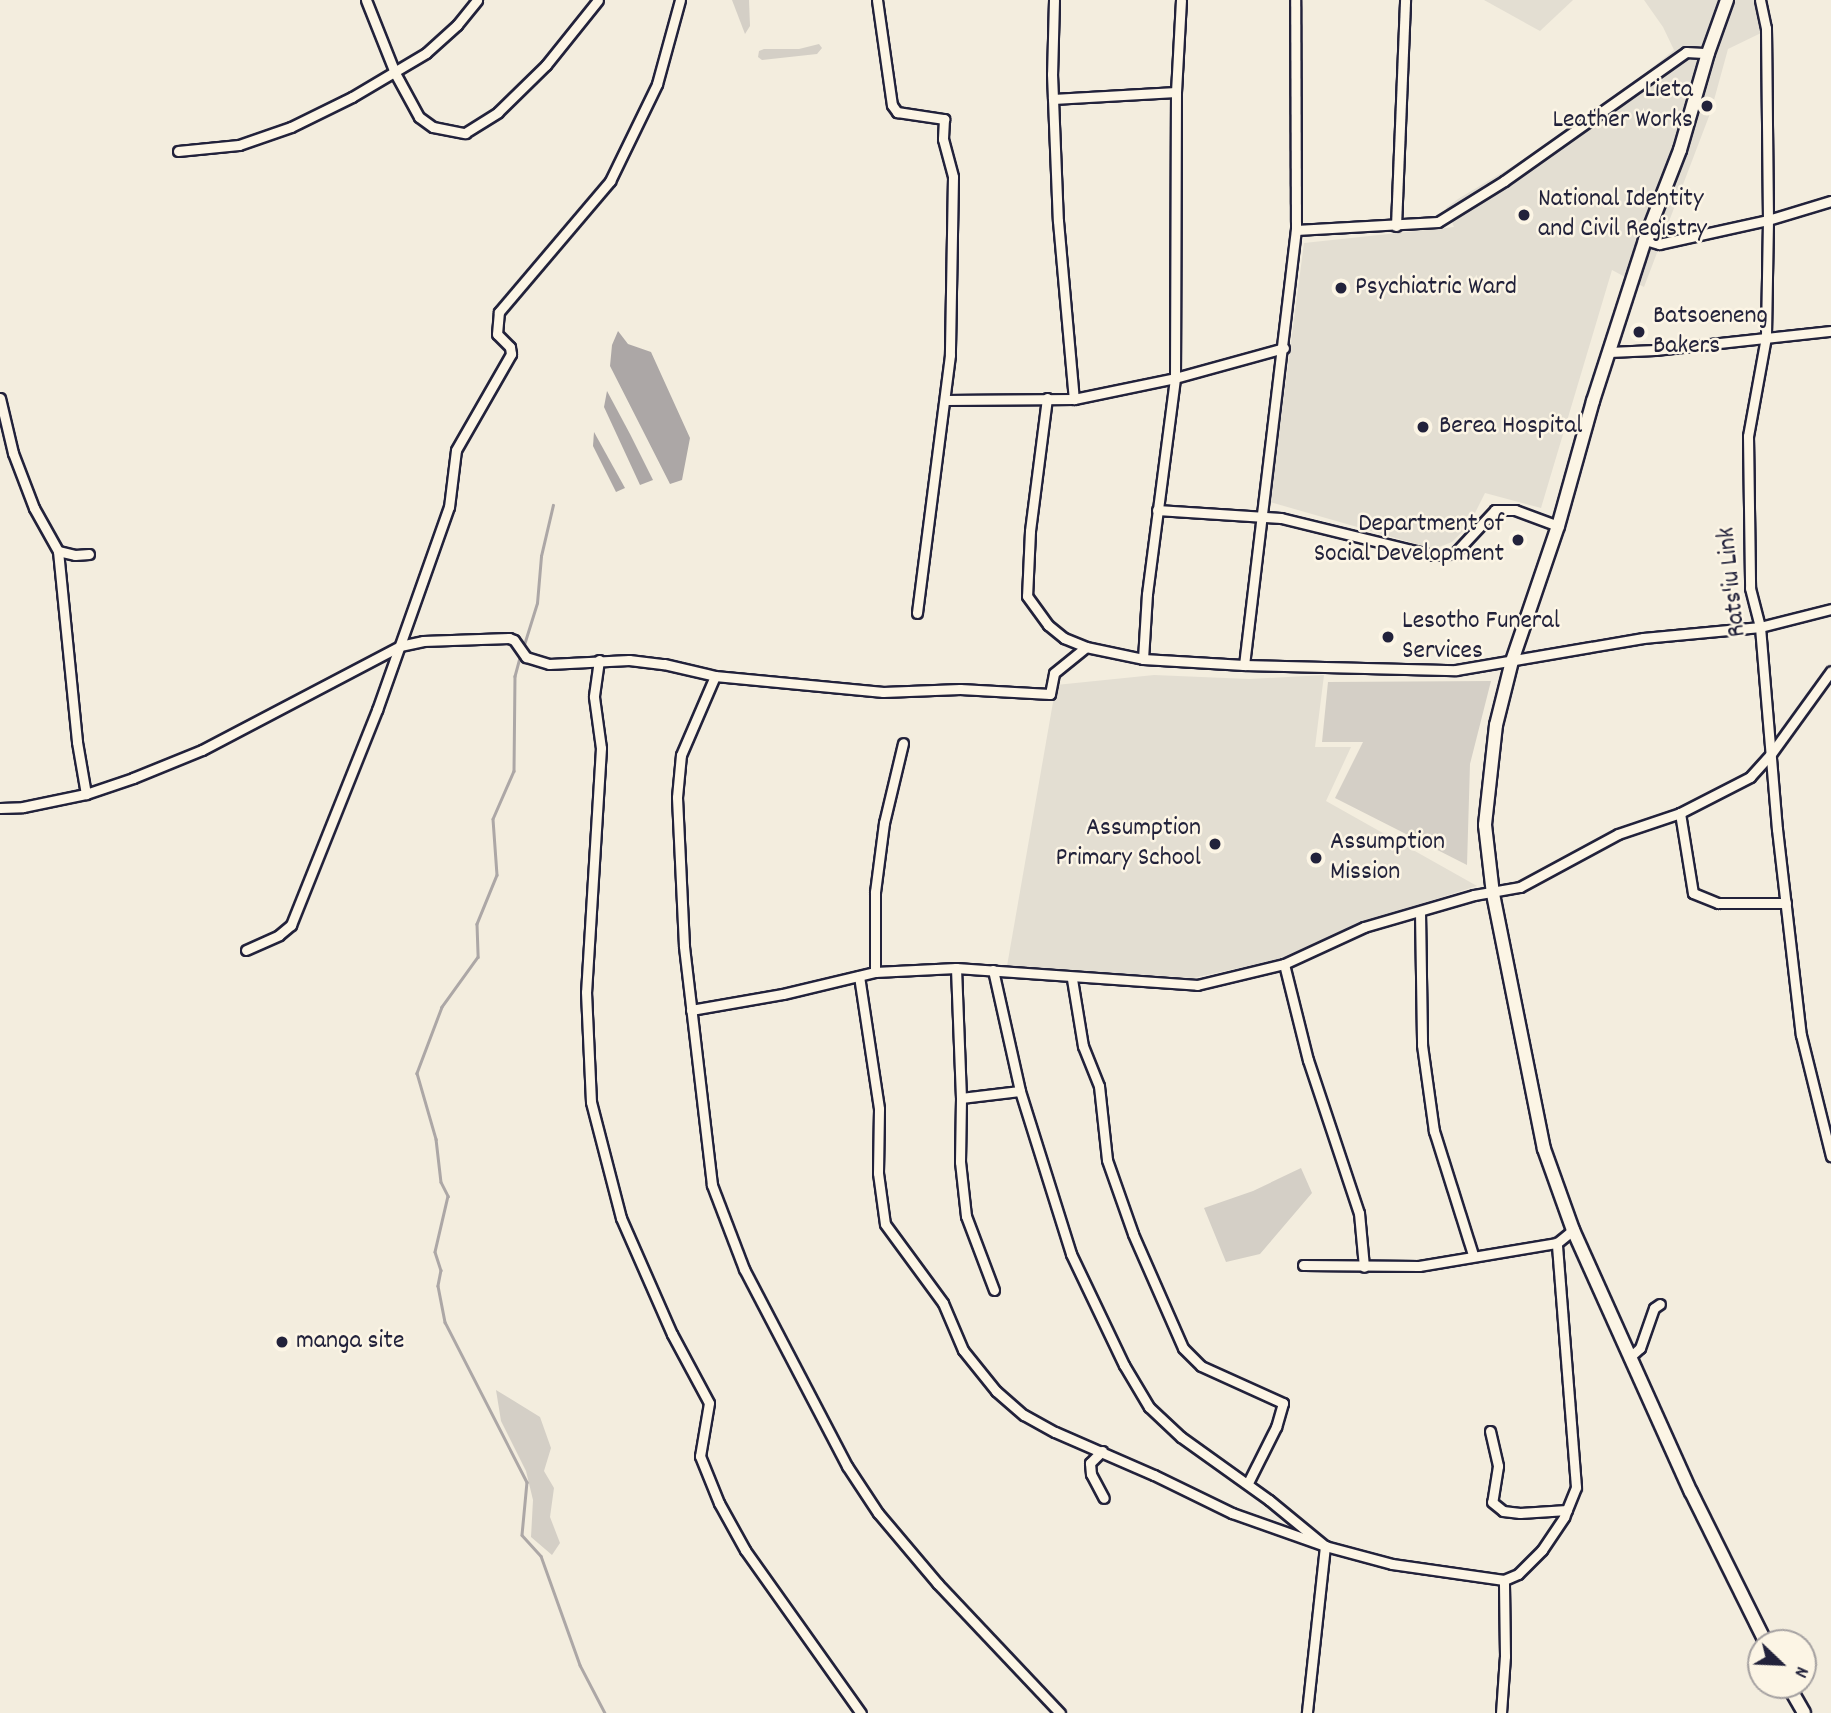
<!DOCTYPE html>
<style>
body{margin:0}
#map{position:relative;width:1831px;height:1713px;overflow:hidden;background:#f3edde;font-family:Dekko,sans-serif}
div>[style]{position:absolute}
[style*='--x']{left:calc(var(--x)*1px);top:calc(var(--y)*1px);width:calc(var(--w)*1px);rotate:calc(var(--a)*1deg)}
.built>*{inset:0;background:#e3ded2}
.green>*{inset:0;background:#d4cfc6}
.water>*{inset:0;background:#aca7a6}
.stream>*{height:2.5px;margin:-1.25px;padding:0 1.25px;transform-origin:1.25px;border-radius:1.25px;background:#aca7a6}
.roads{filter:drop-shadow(2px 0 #22223b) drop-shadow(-2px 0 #22223b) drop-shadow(0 2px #22223b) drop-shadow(0 -2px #22223b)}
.minor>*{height:9px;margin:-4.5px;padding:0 4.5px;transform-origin:4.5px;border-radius:4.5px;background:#fcf5e5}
.secondary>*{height:12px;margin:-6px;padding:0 6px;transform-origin:6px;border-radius:6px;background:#fcf5e5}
.dots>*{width:19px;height:19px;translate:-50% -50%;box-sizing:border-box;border:4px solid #fcf5e5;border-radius:50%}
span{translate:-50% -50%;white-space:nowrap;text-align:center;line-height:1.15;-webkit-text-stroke:5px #fcf5e5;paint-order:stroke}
.poi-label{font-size:26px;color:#22223b}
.right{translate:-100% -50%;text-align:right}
.left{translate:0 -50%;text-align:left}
.street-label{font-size:26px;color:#22223b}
.north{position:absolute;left:1747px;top:1629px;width:70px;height:70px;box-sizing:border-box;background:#fcf5e5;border:2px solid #a5a1a1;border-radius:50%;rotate:113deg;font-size:19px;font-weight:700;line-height:28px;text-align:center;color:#22223b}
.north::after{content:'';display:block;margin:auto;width:24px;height:32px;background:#22223b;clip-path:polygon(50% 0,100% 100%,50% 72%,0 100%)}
</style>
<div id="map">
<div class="built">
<i style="clip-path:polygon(1484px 0,1573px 0,1540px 31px)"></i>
<i style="clip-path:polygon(1644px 0,1756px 0,1761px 16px,1761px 33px,1728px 49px,1711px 111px,1644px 287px,1612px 270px,1541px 508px,1485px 493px,1469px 525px,1452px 542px,1434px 549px,1270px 502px,1304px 243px,1454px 227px,1446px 208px,1458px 199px,1583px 124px,1674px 50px,1663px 27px)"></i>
<i style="clip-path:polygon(1154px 675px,1249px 679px,1324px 675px,1315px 747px,1351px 747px,1326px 801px,1477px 886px,1363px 922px,1276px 960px,1193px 978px,1007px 966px,1056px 685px)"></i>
</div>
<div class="green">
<i style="clip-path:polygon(732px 0,749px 0,750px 26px,745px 34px)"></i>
<i style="clip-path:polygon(819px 44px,822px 48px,817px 54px,762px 60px,758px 57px,759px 51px,764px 49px,799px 49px)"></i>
<i style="clip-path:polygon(1491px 681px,1470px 764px,1467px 865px,1335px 798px,1363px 742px,1322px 742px,1328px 682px)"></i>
<i style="clip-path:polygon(1301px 1168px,1312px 1193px,1260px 1254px,1226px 1262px,1204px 1208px,1253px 1191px)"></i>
<i style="clip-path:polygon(496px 1390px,540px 1417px,551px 1448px,544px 1471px,554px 1488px,550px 1517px,560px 1543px,552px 1555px,531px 1537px,533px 1500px,526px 1471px,501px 1421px)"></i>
</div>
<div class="water">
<i style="clip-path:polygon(618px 331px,628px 344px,651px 352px,690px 438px,682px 480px,670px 484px,610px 366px,612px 345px)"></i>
<i style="clip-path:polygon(607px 391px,630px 434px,653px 480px,640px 485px,604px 407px)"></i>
<i style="clip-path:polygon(594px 432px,625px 488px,616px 492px,593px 446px)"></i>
</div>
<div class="stream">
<i style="--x:523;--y:648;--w:47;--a:-72.7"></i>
<i style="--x:537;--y:603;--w:47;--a:-85.1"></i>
<i style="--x:541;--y:556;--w:52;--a:-76.8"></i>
<i style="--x:521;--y:654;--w:23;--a:105"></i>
<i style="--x:515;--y:676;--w:95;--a:90.6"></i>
<i style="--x:514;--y:771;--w:52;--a:113.6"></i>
<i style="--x:493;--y:819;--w:56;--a:85.9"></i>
<i style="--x:497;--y:875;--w:53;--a:112.2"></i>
<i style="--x:477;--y:924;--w:33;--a:88"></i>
<i style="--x:478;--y:957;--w:62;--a:125.8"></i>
<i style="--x:442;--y:1007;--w:71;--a:110.7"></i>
<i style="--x:417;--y:1073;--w:69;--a:73.9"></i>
<i style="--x:436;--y:1139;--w:43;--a:83.4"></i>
<i style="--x:441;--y:1182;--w:16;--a:63"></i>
<i style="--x:448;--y:1196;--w:57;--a:103.1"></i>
<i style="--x:435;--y:1252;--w:19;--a:72"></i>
<i style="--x:441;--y:1270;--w:16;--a:101"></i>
<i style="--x:438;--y:1286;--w:37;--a:79"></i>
<i style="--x:445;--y:1322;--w:180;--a:62.9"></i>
<i style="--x:527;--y:1482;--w:53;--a:95.4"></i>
<i style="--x:522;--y:1535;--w:28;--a:48"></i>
<i style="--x:541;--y:1556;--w:116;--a:70.3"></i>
<i style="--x:580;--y:1665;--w:54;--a:62.5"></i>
</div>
<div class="roads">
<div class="minor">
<i style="--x:366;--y:0;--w:79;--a:68.3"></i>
<i style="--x:395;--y:73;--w:50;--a:61.4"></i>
<i style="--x:419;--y:117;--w:17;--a:36"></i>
<i style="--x:433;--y:127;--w:33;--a:11"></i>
<i style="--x:465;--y:133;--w:39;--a:-32"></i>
<i style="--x:498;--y:112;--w:67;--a:-44.4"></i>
<i style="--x:546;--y:65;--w:83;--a:-51.3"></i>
<i style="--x:877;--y:0;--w:106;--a:81.9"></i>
<i style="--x:892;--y:105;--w:9;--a:54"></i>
<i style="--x:897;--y:112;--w:48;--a:8.5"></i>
<i style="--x:944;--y:119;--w:20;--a:93"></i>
<i style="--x:943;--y:139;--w:39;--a:75"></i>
<i style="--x:953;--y:177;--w:178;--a:91"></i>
<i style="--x:950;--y:355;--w:260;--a:97.3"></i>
<i style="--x:1054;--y:0;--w:74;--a:91.5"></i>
<i style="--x:1052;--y:74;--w:147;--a:87.7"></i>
<i style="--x:1058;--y:221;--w:179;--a:84.9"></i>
<i style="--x:1760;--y:0;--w:29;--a:78"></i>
<i style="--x:1766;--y:28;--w:192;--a:89.4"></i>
<i style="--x:1768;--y:220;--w:117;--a:91"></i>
<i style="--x:1766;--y:337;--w:101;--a:100.3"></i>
<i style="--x:1748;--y:436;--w:152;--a:89.2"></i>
<i style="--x:1750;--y:588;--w:40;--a:75.6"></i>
<i style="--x:1760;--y:627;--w:203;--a:85.2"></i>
<i style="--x:1777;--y:829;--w:207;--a:83.4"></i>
<i style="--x:1801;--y:1035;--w:125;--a:76.1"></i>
<i style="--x:1053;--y:99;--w:123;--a:-3.3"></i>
<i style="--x:178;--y:151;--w:61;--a:-5.6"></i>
<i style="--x:239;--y:145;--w:55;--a:-19.1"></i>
<i style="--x:291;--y:127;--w:68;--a:-26.2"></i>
<i style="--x:352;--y:97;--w:86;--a:-30.7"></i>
<i style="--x:426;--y:53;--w:42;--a:-42.1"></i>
<i style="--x:457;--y:25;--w:32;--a:-51"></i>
<i style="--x:1396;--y:226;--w:226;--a:-87.7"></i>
<i style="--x:1296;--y:230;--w:142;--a:-3.2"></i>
<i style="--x:1438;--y:222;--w:78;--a:-31.8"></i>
<i style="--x:1504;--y:181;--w:223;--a:-35.3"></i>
<i style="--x:1686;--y:52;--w:22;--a:3"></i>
<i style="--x:1645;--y:240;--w:15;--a:16"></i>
<i style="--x:1659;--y:244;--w:112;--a:-12.4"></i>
<i style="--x:1768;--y:220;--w:66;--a:-16.8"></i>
<i style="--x:1609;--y:352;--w:46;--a:-2.5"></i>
<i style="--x:1655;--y:350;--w:177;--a:-6.2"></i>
<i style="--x:0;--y:398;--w:57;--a:76.7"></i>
<i style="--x:13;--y:453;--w:59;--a:69.1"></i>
<i style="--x:34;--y:508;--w:49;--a:60.8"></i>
<i style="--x:58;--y:551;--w:192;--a:84.3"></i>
<i style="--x:77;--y:742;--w:53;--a:80.2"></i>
<i style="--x:1047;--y:398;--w:134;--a:97.3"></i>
<i style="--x:1030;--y:531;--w:65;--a:92.6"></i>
<i style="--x:1027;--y:596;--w:36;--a:54"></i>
<i style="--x:1048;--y:625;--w:21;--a:39"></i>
<i style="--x:1064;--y:638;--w:24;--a:22"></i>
<i style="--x:1086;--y:647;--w:58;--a:11.9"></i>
<i style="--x:1143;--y:659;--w:101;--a:3.4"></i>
<i style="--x:1244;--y:665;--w:212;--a:1.4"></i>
<i style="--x:1456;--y:670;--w:190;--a:-9.7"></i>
<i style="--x:1643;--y:638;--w:118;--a:-5.4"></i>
<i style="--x:1760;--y:627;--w:73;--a:-14.2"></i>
<i style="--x:945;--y:400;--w:129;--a:-0.4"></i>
<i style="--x:1074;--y:399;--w:103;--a:-11.7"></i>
<i style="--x:1175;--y:378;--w:113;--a:-15.4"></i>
<i style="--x:1157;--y:510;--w:124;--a:3.7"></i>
<i style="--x:1281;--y:518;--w:155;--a:13.8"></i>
<i style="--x:1432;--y:555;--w:22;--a:-3"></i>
<i style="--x:1454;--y:554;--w:60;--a:-47"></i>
<i style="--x:1495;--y:510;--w:20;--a:0"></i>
<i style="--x:1515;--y:510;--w:46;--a:20.4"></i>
<i style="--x:58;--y:551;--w:17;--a:13"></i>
<i style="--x:75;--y:555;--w:14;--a:-4"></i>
<i style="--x:1143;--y:659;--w:65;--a:-86.5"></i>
<i style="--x:1147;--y:594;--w:218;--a:-82.6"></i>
<i style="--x:1175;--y:378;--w:286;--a:-89.8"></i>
<i style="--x:1176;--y:92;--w:92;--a:-86.9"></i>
<i style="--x:599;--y:660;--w:37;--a:98"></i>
<i style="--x:594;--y:697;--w:51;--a:82.2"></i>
<i style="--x:601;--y:748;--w:244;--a:93.5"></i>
<i style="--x:586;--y:992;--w:110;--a:87.4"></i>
<i style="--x:591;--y:1102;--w:120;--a:75.5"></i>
<i style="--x:621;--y:1218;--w:127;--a:66.3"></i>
<i style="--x:672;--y:1334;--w:78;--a:61.8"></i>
<i style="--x:709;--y:1403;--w:54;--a:99.6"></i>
<i style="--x:700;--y:1456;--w:51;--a:68"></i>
<i style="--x:719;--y:1503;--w:54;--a:61"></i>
<i style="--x:745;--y:1550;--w:200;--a:54.6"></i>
<i style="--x:1244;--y:665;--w:438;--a:-83.2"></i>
<i style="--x:1296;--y:230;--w:230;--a:-90.2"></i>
<i style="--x:0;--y:808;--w:23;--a:-2"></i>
<i style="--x:23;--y:807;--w:64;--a:-11.7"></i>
<i style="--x:86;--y:794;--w:50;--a:-18.8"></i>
<i style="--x:133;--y:778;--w:74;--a:-22.1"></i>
<i style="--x:202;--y:750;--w:224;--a:-27.7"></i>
<i style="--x:400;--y:646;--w:24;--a:-12"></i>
<i style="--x:423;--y:641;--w:86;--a:-2"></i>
<i style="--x:509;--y:638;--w:5;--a:22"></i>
<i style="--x:514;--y:640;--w:21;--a:55"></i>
<i style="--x:526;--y:657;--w:24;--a:17"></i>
<i style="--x:549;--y:664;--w:80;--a:-2.9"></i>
<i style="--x:629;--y:660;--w:35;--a:7"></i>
<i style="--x:664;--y:664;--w:52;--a:13.2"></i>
<i style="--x:1680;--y:813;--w:81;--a:80.8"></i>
<i style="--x:1693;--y:893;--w:27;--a:22"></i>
<i style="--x:1718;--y:903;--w:68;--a:0"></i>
<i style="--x:1420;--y:912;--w:133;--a:89.1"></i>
<i style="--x:1422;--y:1045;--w:87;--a:82.1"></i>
<i style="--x:1434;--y:1131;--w:130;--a:72.5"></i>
<i style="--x:246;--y:950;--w:36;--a:-24"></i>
<i style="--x:279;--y:935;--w:16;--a:-40"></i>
<i style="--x:291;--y:925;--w:232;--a:-68.2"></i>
<i style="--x:377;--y:710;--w:215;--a:-70.5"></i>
<i style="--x:449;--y:507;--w:57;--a:-83"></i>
<i style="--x:456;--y:450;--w:111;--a:-60.2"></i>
<i style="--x:511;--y:354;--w:7;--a:-98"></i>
<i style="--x:510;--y:347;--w:18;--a:-135"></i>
<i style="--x:497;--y:334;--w:22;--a:-85"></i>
<i style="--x:499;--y:312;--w:172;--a:-49.7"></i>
<i style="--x:610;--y:181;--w:108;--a:-64.1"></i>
<i style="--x:657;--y:84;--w:87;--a:-74.7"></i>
<i style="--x:1284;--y:964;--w:99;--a:76"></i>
<i style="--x:1308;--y:1060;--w:161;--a:71.6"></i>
<i style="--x:1359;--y:1213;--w:54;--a:84.7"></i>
<i style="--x:956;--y:968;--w:130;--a:87.8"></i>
<i style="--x:993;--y:970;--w:124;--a:77.4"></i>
<i style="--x:1020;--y:1091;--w:171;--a:72.6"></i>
<i style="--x:1071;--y:1254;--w:123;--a:64.5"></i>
<i style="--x:1124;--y:1365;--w:49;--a:59.2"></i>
<i style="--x:1149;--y:1407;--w:44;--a:43.2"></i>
<i style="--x:1181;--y:1437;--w:108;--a:35.6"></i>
<i style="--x:1269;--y:1500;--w:72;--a:39.4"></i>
<i style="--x:1325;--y:1546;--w:168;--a:96.2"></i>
<i style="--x:875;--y:972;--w:80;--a:-90"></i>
<i style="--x:875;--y:892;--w:70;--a:-82.6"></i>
<i style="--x:884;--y:823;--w:82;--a:-76.6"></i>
<i style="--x:859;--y:976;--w:134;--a:81.4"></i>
<i style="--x:879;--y:1109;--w:64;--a:90.9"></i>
<i style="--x:878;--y:1173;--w:51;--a:82.2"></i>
<i style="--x:885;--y:1224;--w:98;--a:53.7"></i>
<i style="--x:943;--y:1303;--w:51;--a:66.9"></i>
<i style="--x:963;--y:1350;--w:53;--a:51.2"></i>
<i style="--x:996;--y:1391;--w:37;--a:41"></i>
<i style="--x:1024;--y:1415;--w:35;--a:29"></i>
<i style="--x:1055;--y:1432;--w:108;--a:23.5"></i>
<i style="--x:1154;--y:1475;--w:87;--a:26"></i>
<i style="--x:1232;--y:1513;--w:99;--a:19.5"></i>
<i style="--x:1325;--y:1546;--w:69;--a:15"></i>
<i style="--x:1392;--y:1564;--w:113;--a:8.1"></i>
<i style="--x:1504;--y:1580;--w:15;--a:-23"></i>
<i style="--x:1518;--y:1574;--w:34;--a:-45"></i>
<i style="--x:1542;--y:1550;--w:40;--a:-56"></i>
<i style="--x:1564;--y:1517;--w:32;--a:-68"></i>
<i style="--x:1576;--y:1487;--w:245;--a:-94.5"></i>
<i style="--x:1072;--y:979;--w:68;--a:80.7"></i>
<i style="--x:1083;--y:1046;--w:43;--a:68.2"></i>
<i style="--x:1099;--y:1086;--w:74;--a:83.8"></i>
<i style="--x:1107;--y:1160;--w:78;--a:70.6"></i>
<i style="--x:1133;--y:1234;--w:124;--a:66.3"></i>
<i style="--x:1183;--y:1348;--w:25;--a:45"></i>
<i style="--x:1201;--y:1366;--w:90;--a:24.3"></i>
<i style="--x:1283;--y:1403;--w:25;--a:106"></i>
<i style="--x:1276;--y:1427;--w:63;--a:116.6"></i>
<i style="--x:691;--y:1010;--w:93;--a:-9.9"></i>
<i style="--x:783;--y:994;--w:95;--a:-13.4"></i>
<i style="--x:875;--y:972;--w:81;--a:-2.8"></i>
<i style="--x:956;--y:968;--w:242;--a:4"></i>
<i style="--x:1197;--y:985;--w:89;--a:-13.6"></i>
<i style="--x:1284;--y:964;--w:88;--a:-24.8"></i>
<i style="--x:1364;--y:927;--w:115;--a:-16.2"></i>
<i style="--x:1474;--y:895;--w:47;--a:-9.9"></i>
<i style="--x:1520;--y:887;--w:111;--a:-28.4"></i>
<i style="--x:1618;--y:834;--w:65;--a:-18.7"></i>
<i style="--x:1680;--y:813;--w:79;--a:-27.2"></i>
<i style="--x:1750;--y:777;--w:31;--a:-48"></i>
<i style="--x:1771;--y:754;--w:102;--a:-54.1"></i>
<i style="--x:1303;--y:1265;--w:116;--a:0.5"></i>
<i style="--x:1419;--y:1266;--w:140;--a:-9.5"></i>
<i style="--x:1557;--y:1243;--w:21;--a:-39"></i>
<i style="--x:994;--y:1290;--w:79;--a:-110.7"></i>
<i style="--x:966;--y:1216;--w:54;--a:-96.3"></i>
<i style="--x:960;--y:1162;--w:64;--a:-89.1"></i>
<i style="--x:961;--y:1098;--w:59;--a:-6.8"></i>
<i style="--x:1631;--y:1356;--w:12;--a:-42"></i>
<i style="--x:1640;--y:1348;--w:42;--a:-70.7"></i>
<i style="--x:1654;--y:1308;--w:7;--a:-34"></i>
<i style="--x:1490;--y:1431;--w:36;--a:77"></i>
<i style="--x:1498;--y:1466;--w:36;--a:99"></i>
<i style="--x:1492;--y:1502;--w:14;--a:39"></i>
<i style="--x:1503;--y:1511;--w:17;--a:7"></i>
<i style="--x:1520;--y:1513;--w:47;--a:-3.7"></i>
<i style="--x:1102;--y:1451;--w:17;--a:135"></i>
<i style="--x:1090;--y:1463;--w:11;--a:85"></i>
<i style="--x:1091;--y:1474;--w:27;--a:62"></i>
<i style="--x:1060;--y:1713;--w:178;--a:-133.4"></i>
<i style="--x:938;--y:1584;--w:93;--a:-130.2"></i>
<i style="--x:878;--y:1513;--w:56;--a:-123.4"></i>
<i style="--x:847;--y:1466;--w:222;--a:-117.6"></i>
<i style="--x:744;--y:1269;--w:90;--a:-110.9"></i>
<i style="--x:712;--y:1185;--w:241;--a:-96.7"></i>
<i style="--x:684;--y:946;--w:149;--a:-92.7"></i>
<i style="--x:677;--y:797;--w:42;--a:-84.6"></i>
<i style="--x:681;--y:755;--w:86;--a:-66.7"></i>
<i style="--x:715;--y:676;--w:169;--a:5.4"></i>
<i style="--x:883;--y:692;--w:77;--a:-2.2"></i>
<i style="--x:960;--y:689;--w:90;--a:3.2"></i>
<i style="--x:1050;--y:694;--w:21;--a:-79"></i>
<i style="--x:1054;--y:673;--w:41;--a:-39.1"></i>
<i style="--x:1501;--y:1713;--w:57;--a:-86"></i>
<i style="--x:1505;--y:1656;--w:76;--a:-90.8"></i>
</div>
<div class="secondary">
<i style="--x:1727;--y:0;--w:56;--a:109.7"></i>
<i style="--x:1708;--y:53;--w:101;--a:106.1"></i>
<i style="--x:1680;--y:150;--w:97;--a:111.3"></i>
<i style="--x:1645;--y:240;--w:169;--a:107.9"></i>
<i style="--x:1593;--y:401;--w:130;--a:105.6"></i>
<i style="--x:1558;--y:526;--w:143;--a:108.8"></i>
<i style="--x:1512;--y:661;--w:66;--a:104"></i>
<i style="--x:1496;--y:725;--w:101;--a:96.3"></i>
<i style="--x:1485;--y:825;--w:69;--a:83.4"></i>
<i style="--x:1493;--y:894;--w:260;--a:78.7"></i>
<i style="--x:1544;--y:1149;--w:86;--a:70.3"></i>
<i style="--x:1573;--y:1230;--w:287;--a:65.8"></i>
<i style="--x:1691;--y:1492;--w:169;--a:63.6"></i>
<i style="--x:1788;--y:1685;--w:32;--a:60"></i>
</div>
</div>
<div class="dots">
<i style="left:1707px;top:106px;background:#22223b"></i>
<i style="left:1524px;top:215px;background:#22223b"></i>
<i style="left:1341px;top:288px;background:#22223b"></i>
<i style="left:1639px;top:332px;background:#22223b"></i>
<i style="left:1423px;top:427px;background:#22223b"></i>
<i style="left:1518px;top:540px;background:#22223b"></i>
<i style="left:1388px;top:637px;background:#22223b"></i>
<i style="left:1215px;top:844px;background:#22223b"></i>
<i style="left:1316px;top:858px;background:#22223b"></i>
<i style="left:282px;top:1342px;background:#22223b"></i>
</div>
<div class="poi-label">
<span class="right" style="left:1693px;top:106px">Lieta<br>Leather Works</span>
<span class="left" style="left:1538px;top:215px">National Identity<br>and Civil Registry</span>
<span class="left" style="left:1355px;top:288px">Psychiatric Ward</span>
<span class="left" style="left:1653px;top:332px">Batsoeneng<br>Bakers</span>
<span class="left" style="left:1439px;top:427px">Berea Hospital</span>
<span class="right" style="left:1504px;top:540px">Department of<br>Social Development</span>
<span class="left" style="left:1402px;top:637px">Lesotho Funeral<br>Services</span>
<span class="right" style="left:1201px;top:844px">Assumption<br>Primary School</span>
<span class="left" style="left:1330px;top:858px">Assumption<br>Mission</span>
<span class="left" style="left:296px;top:1342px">manga site</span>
</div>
<div class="street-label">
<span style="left:1733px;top:582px;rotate:-96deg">Rats'iu Link</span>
</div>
<div class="north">N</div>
</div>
